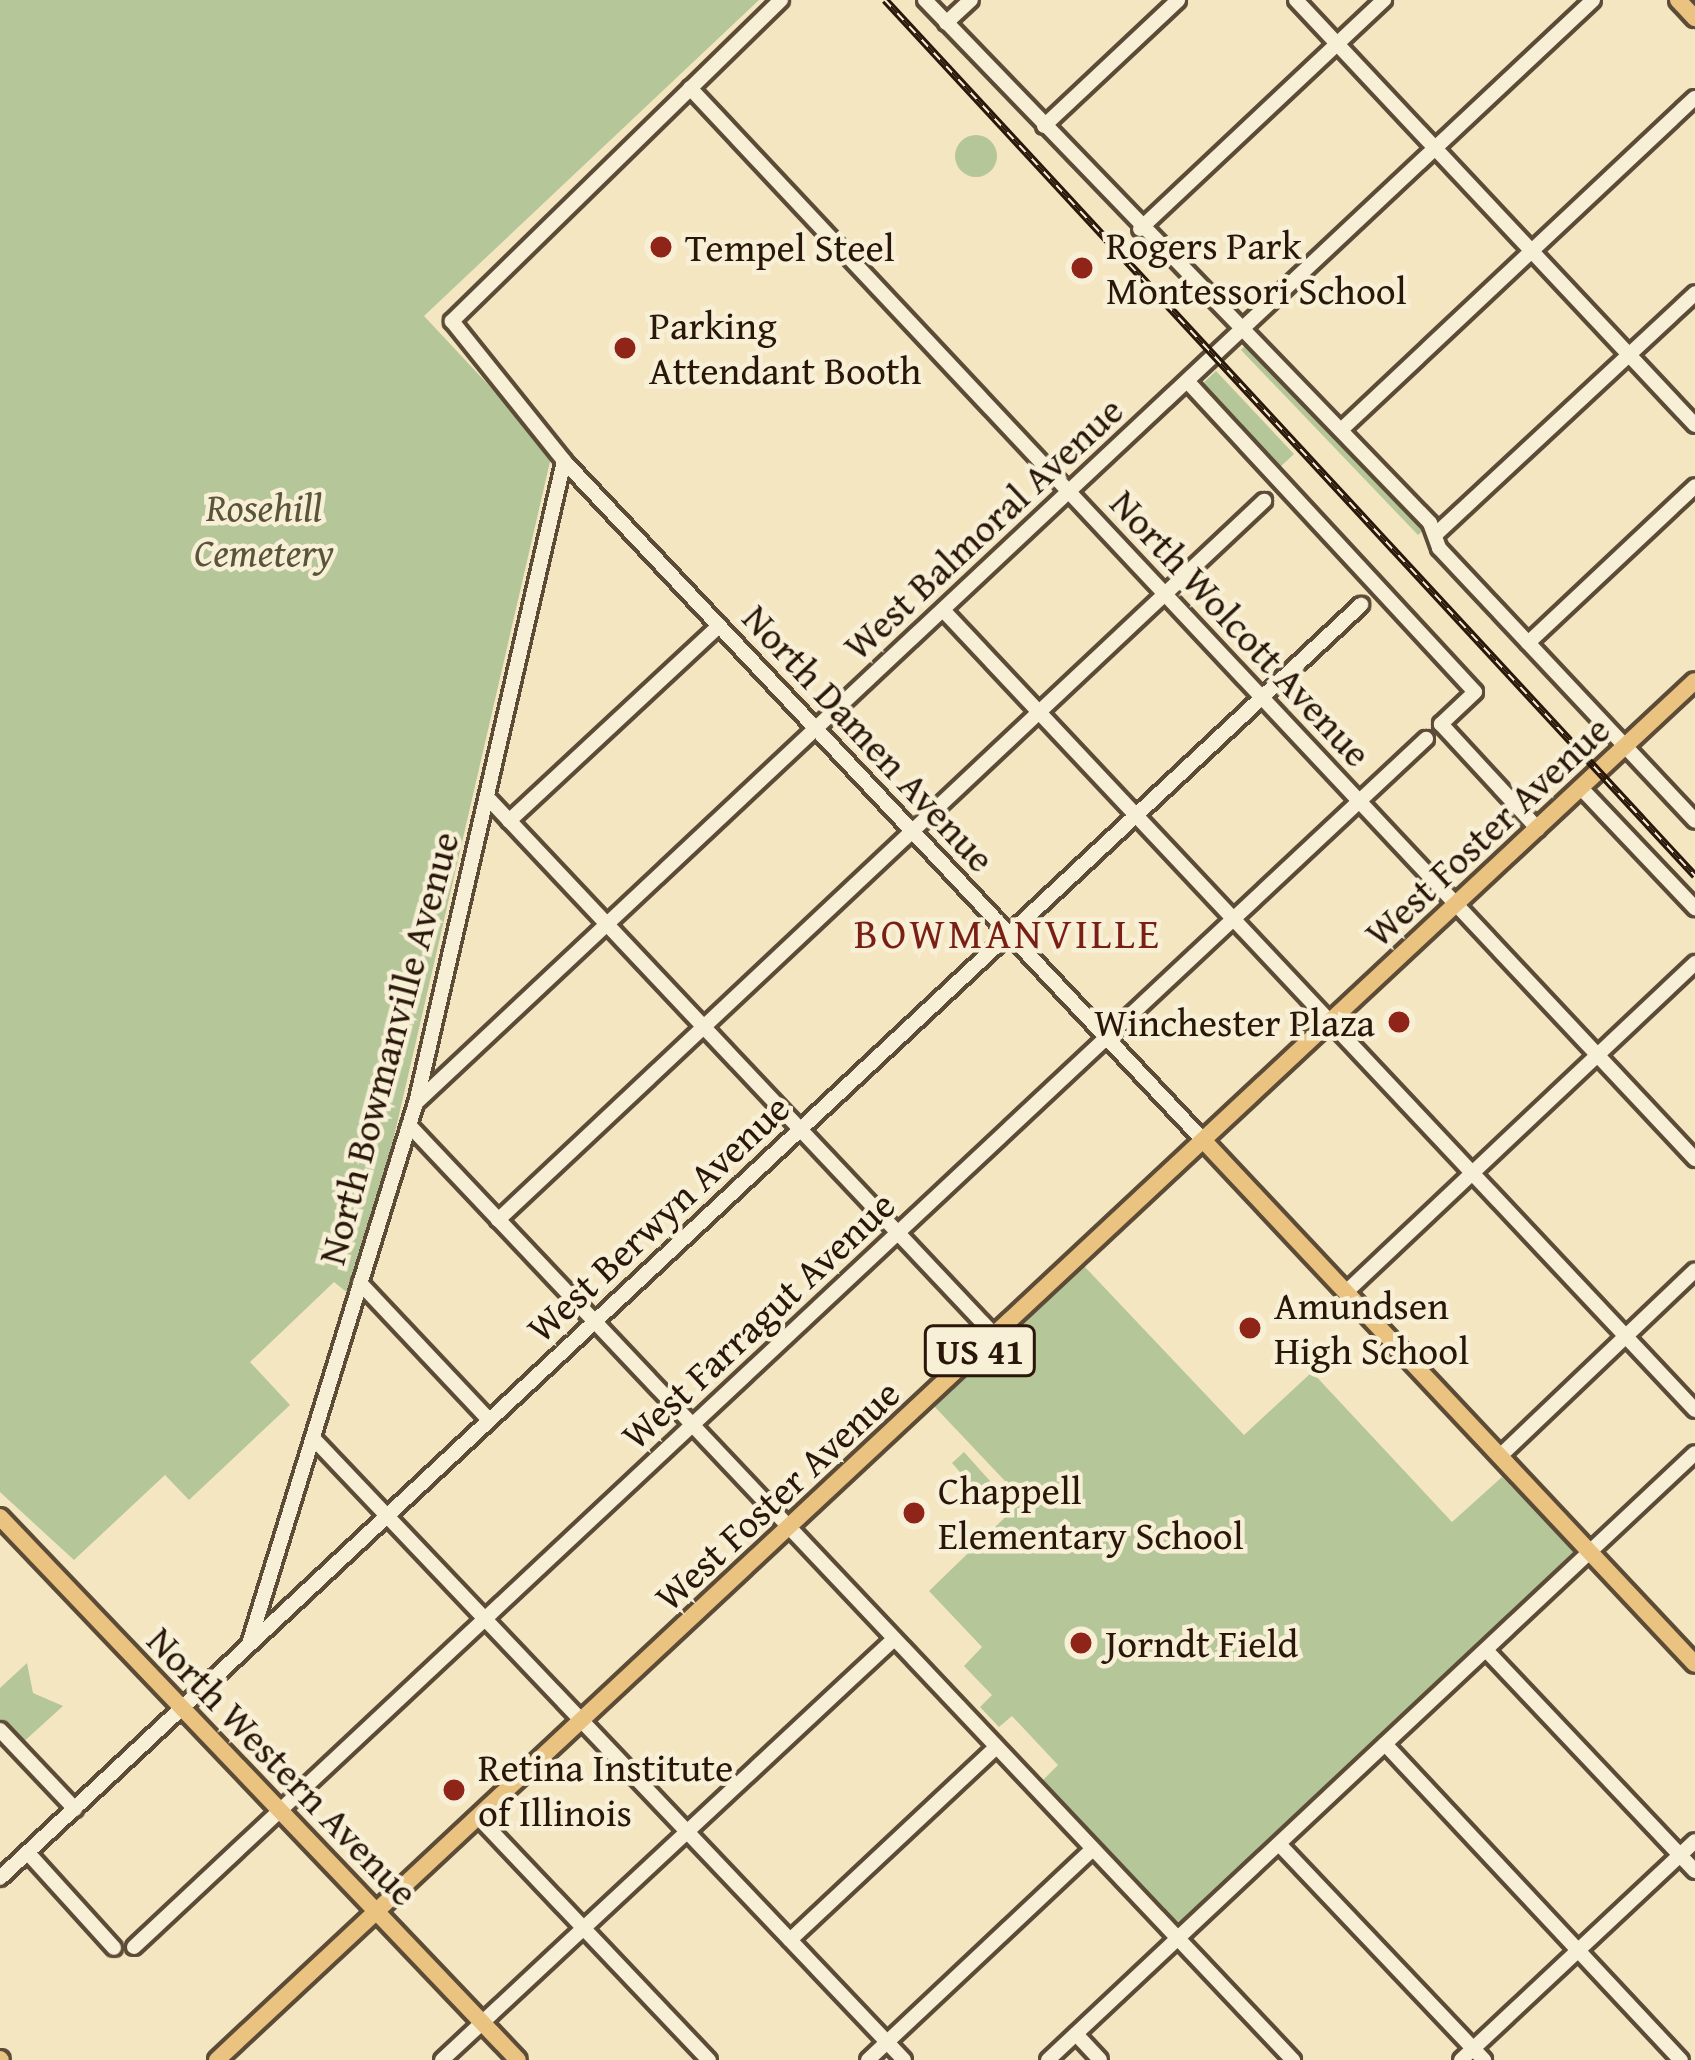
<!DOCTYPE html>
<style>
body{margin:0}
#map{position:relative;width:1695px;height:2060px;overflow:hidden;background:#f5e6c2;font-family:"Gentium Book Plus",serif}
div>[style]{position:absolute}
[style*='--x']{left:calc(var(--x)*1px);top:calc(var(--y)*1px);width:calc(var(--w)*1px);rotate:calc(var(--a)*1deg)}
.green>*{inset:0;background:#b5c698}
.round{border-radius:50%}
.roads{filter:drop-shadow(3px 0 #5c4b37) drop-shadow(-3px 0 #5c4b37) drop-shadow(0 3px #5c4b37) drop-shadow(0 -3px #5c4b37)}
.minor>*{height:14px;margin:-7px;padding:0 7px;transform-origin:7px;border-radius:7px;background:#f8efd7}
.major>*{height:16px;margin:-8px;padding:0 8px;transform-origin:8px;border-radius:8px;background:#eac381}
.rail>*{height:8px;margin-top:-4px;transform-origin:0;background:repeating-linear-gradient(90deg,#f8efd7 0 9px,#291709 0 18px);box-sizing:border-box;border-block:3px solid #291709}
.dots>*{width:33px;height:33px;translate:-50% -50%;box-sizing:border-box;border:6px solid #f8efd7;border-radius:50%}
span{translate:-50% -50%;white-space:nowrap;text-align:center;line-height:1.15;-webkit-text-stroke:9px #f8efd7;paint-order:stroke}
.shield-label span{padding:3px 9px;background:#f8efd7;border:3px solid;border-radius:9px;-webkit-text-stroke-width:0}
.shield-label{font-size:36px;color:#291709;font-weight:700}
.poi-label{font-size:39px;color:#291709}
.left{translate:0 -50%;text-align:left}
.right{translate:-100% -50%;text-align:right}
.park-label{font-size:39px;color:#5a543b;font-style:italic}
.street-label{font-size:39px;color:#291709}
.neighbourhood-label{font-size:42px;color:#7a1f14;letter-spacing:3px}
</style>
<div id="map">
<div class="green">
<i style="clip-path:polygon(0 0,759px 0,424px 316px,552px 453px,377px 1210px,349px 1294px,334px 1282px,250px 1362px,290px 1405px,189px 1500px,165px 1475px,74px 1560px,0 1492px)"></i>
<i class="round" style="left:955px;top:135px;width:42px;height:42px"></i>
<i style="clip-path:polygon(1250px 341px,1426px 528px,1418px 535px,1241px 350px)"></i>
<i style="clip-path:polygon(1216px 371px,1294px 454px,1278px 469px,1200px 386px)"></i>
<i style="clip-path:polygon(1084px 1266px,1244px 1435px,1312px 1372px,1452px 1522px,1502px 1477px,1577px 1553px,1181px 1926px,1043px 1780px,1058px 1765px,1012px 1716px,999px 1727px,980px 1707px,992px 1695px,964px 1666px,982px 1647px,929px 1591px,1023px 1500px,934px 1406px)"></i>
<i style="clip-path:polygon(964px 1452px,998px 1490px,986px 1502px,952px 1463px)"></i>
<i style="clip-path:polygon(27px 1663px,33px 1693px,63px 1706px,20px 1745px,0 1723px,0 1688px)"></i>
</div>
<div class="roads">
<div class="minor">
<i style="--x:781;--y:0;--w:460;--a:135.7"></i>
<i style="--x:452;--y:321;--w:179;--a:51.3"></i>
<i style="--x:564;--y:461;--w:934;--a:46.74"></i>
<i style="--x:925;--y:0;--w:727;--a:46"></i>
<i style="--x:1430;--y:523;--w:27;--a:70"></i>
<i style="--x:1439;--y:548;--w:374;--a:46.8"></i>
<i style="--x:1296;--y:0;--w:583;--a:46.81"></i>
<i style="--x:946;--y:23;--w:34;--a:-43"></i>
<i style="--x:690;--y:88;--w:1469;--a:46.82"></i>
<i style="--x:1044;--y:126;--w:184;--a:-43.2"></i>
<i style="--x:1140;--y:229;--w:335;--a:-43.2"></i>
<i style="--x:1188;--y:382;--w:422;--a:47.2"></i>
<i style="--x:1475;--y:692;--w:47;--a:136.7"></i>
<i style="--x:1441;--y:724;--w:143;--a:47.3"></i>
<i style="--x:1341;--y:430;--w:485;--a:-43.2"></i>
<i style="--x:1435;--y:535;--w:355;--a:-42.9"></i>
<i style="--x:943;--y:610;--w:1098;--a:46.77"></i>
<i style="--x:1528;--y:643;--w:229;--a:-43.2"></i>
<i style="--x:1581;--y:788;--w:166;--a:46.5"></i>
<i style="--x:487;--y:797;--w:742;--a:46.69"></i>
<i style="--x:509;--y:821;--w:287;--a:-42.9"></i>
<i style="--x:416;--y:1103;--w:1613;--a:-43.14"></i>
<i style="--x:409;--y:1125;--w:1287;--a:46.61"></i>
<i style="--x:498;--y:1220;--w:1051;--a:-43.19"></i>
<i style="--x:360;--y:1283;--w:188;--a:46.7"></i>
<i style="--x:1346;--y:1292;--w:480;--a:-43.3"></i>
<i style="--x:313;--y:1438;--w:858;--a:46.46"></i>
<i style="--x:1500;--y:1456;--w:269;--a:-43.6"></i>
<i style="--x:249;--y:1644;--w:566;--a:-72.85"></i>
<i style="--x:416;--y:1103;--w:659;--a:-77.02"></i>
<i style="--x:1486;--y:1650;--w:304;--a:46.6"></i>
<i style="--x:0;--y:1730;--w:109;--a:46.5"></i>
<i style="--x:1385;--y:1744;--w:433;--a:46.9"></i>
<i style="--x:479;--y:1818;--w:334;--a:46.5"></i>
<i style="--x:1279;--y:1844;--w:298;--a:46.5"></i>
<i style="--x:28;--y:1853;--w:128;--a:47.8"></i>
<i style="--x:0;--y:1878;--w:1864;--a:-43.09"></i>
<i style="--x:790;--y:1940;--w:282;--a:-43.1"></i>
<i style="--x:134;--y:1947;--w:1769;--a:-43.08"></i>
<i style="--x:1076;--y:2034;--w:35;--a:47"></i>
<i style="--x:442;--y:2060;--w:618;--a:-42.97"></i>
<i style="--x:868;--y:2060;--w:308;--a:-43.2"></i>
<i style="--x:1048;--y:2060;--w:887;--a:-43.17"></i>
<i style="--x:1461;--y:2060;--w:320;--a:-43.1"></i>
</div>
<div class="major">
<i style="--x:1678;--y:0;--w:25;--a:47"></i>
<i style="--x:1204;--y:1141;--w:717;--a:46.81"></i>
<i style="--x:0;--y:1517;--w:750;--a:46.35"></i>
<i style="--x:0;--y:2059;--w:1;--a:45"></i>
<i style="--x:217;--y:2060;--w:2021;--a:-43.02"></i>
</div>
</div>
<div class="rail">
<i style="--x:885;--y:0;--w:1193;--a:47.24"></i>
</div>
<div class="dots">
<i style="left:661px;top:247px;background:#8f2418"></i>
<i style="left:1082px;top:268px;background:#8f2418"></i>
<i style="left:625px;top:348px;background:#8f2418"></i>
<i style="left:1399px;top:1022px;background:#8f2418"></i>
<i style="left:1250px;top:1328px;background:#8f2418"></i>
<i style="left:914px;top:1513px;background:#8f2418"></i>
<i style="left:1081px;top:1643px;background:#8f2418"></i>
<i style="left:454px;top:1790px;background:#8f2418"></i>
</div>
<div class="shield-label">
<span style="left:980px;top:1351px">US 41</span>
</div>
<div class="poi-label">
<span class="left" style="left:1106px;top:268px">Rogers Park<br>Montessori School</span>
<span class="left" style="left:685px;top:247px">Tempel Steel</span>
<span class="left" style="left:649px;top:348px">Parking<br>Attendant Booth</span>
<span class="right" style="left:1375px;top:1022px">Winchester Plaza</span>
<span class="left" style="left:1274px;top:1328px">Amundsen<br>High School</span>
<span class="left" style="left:938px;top:1513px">Chappell<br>Elementary School</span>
<span class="left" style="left:1105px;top:1643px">Jorndt Field</span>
<span class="left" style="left:478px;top:1790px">Retina Institute<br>of Illinois</span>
</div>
<div class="park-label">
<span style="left:264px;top:530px">Rosehill<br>Cemetery</span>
</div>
<div class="street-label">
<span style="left:983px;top:528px;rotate:-43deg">West Balmoral Avenue</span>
<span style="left:1241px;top:628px;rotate:47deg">North Wolcott Avenue</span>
<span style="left:869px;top:738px;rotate:47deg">North Damen Avenue</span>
<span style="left:1487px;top:831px;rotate:-43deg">West Foster Avenue</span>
<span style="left:388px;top:1048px;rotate:-75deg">North Bowmanville Avenue</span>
<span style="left:658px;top:1218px;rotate:-43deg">West Berwyn Avenue</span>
<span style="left:758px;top:1320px;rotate:-43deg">West Farragut Avenue</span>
<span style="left:777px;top:1495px;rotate:-43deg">West Foster Avenue</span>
<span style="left:283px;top:1766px;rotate:46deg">North Western Avenue</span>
</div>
<div class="neighbourhood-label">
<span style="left:1008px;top:933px">BOWMANVILLE</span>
</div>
</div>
